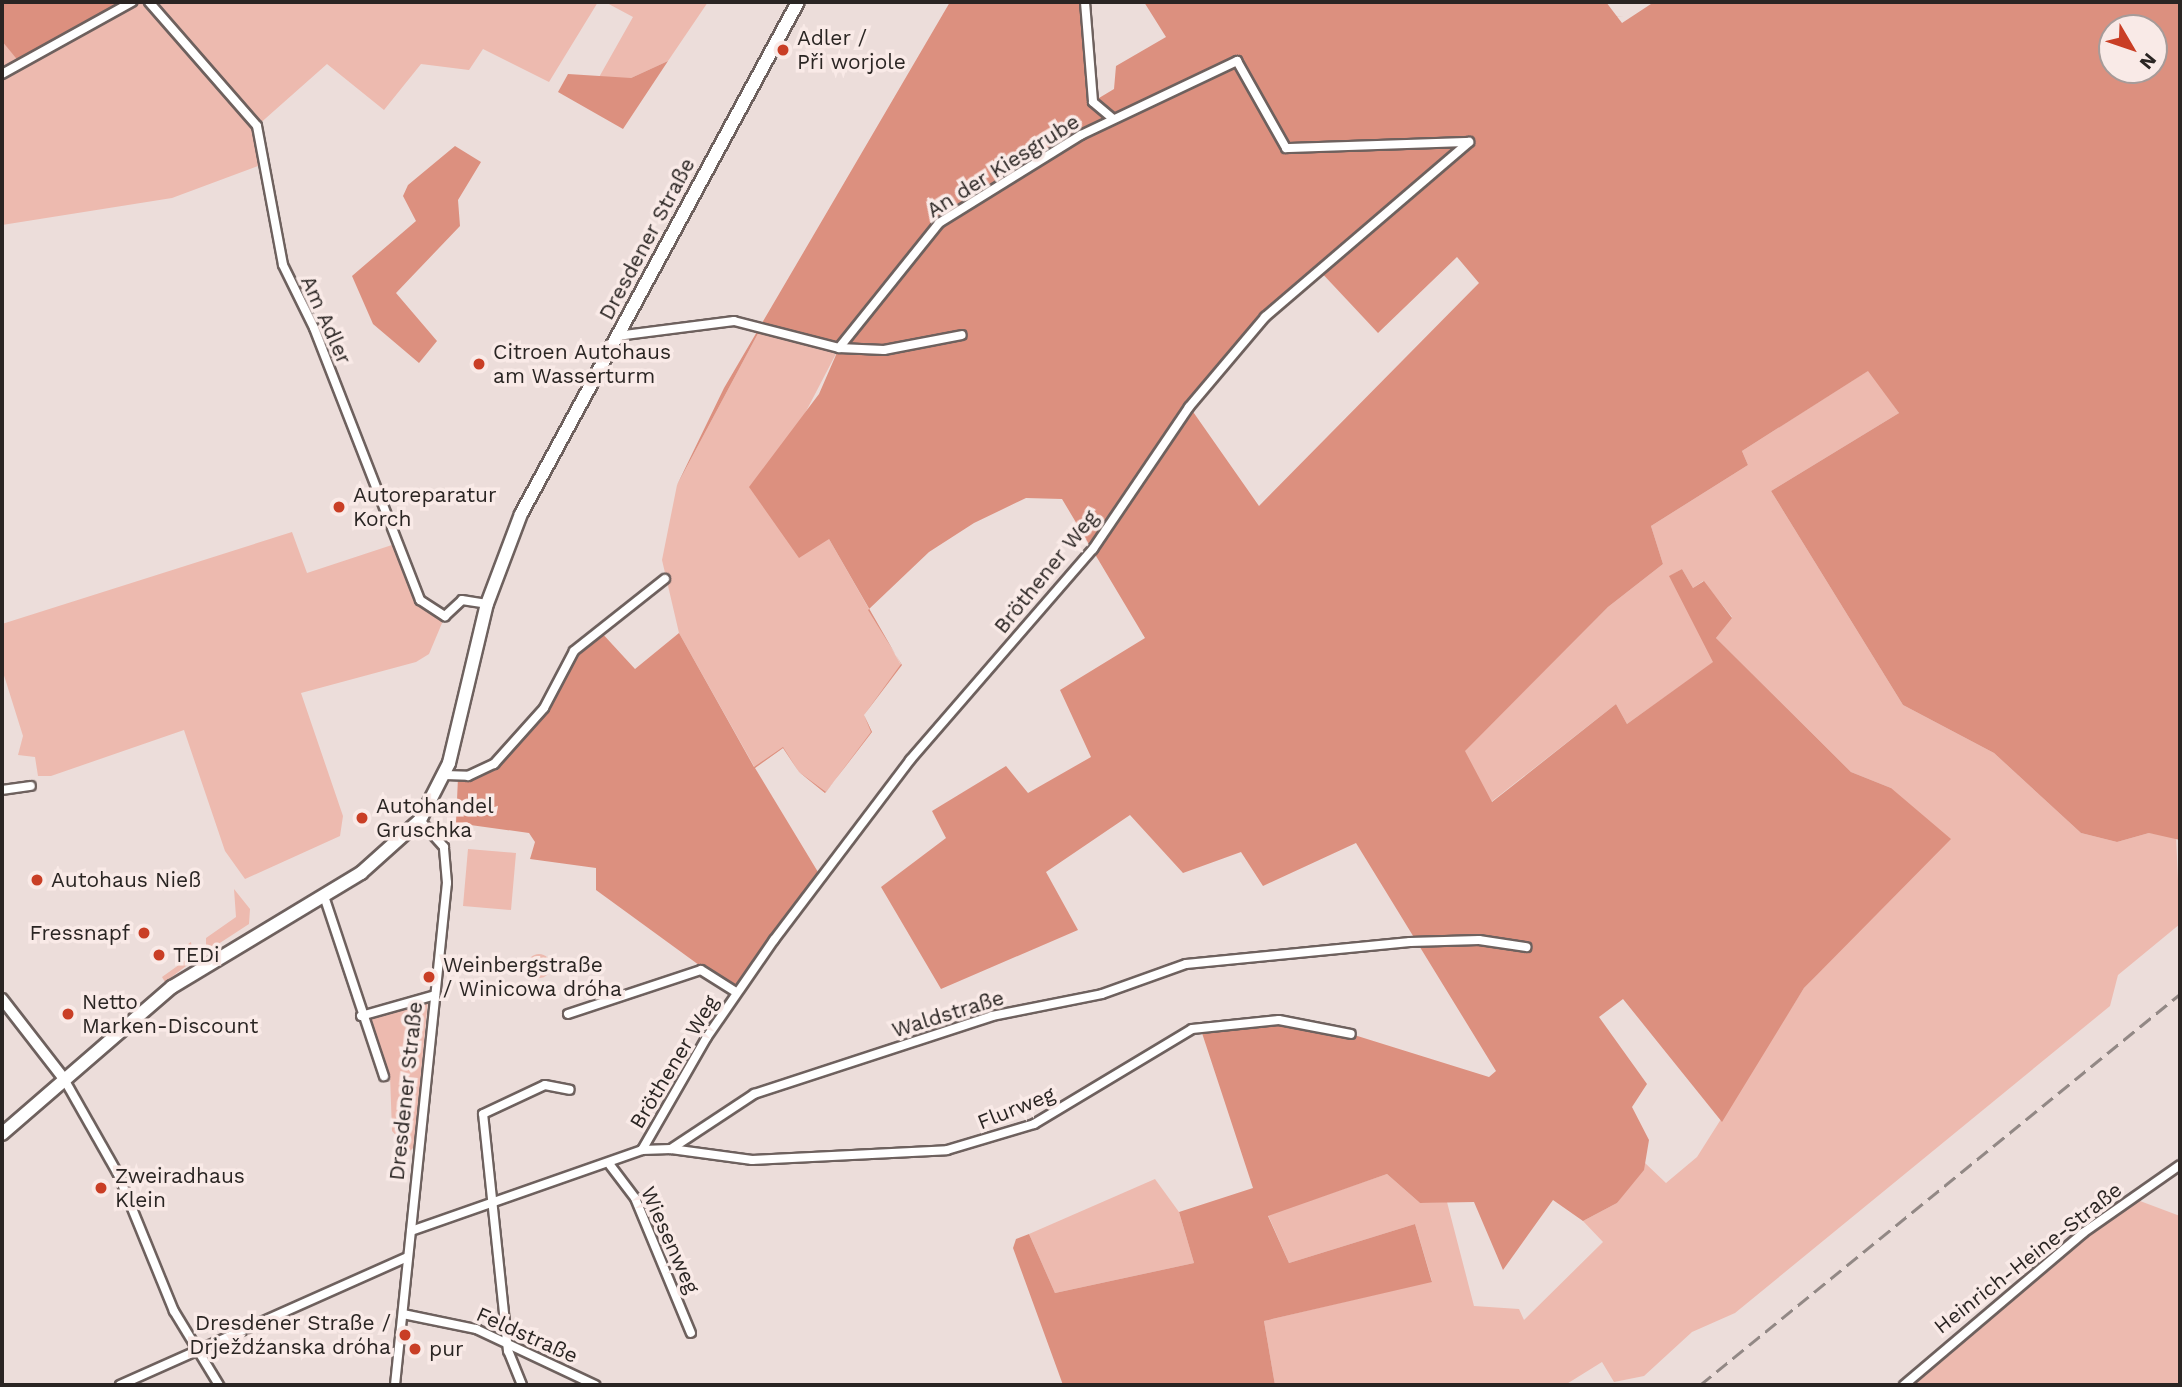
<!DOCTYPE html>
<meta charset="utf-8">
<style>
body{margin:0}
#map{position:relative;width:2182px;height:1387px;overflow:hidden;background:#ecddda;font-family:"Work Sans",sans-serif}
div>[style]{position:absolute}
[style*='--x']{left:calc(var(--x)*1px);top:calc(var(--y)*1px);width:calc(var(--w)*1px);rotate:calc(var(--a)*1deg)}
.green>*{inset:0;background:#edbaaf}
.round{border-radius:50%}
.forest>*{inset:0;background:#dc907f}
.roads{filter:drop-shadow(2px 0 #6e615e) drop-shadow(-2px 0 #6e615e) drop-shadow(0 2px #6e615e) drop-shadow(0 -2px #6e615e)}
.street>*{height:8px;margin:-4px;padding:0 4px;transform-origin:4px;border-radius:4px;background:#fff}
.secondary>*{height:10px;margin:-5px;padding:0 5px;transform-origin:5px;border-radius:5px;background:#fff}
.primary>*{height:12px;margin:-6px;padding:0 6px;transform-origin:6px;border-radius:6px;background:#fff}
.rail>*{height:2.5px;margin-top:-1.25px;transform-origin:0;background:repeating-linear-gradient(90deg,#928885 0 14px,transparent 0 21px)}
.dots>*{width:19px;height:19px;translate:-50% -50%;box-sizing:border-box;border:4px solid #f9eae7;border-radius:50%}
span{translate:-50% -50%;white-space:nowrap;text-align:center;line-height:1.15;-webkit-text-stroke:7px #f9eae7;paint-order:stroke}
.poi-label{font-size:21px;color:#2a2523}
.left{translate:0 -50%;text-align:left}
.right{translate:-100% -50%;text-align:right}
.street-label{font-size:21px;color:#2a2523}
.frame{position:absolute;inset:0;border:4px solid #2a2523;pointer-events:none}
.north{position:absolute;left:2098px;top:14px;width:70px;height:70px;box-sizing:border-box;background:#f9eae7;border:2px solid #a69b99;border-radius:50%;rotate:129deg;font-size:19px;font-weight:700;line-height:28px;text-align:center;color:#2a2523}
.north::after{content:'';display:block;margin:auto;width:24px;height:32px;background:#c93e25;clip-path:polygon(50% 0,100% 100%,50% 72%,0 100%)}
</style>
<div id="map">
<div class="green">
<i style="clip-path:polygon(2px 2px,20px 64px,123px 9px,118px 2px,598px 2px,549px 82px,483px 49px,469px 70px,421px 64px,384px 110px,327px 64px,257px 126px,266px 163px,172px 198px,2px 225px)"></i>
<i style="clip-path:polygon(605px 2px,708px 2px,668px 61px,631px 78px,598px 79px,633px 17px)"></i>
<i style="clip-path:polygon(762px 326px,839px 348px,801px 421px,829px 539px,901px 665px,864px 715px,872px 732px,825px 793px,799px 772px,783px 748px,755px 768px,679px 633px,662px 560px,677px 485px)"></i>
<i style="clip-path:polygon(1869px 370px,1899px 413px,1771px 491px,1903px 705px,1994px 753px,2081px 833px,2117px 842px,2149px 833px,2176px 835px,2180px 924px,2118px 975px,2110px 1006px,1735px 1313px,1692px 1332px,1644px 1376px,1614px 1382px,1602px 1362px,1565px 1385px,1275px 1385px,1264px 1321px,1432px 1281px,1415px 1224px,1289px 1263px,1268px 1215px,1387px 1174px,1420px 1203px,1447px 1202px,1474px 1306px,1519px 1309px,1524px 1320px,1603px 1242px,1583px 1221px,1617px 1203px,1645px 1163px,1666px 1183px,1697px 1157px,1804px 988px,1855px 934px,1891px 788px,1851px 772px,1716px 638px,1732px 617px,1703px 581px,1693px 588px,1682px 569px,1670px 576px,1714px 662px,1627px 724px,1616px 704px,1491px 802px,1464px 751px,1608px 607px,1663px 564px,1651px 526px,1748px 465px,1742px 451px)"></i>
<i style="clip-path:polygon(292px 532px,307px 573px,398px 543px,425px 607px,445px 616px,429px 654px,416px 662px,301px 693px,343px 816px,340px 836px,245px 879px,225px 851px,184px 730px,51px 776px,38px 776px,35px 757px,18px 755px,23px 736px,2px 669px,2px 624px)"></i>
<i style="clip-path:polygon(468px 849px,516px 853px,511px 910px,463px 906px)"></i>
<i style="clip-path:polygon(234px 889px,250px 909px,249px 924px,206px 952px,206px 938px,236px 917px)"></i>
<i style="clip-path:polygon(191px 942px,194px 960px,165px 982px,162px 977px,190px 957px,184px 947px)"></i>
<i class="round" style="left:527px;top:954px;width:24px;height:24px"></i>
<i style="clip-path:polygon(428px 1000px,414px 1147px,410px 1151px,392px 1131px,390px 1075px,368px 1018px)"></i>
<i style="clip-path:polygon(1155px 1179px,1179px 1212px,1194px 1263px,1055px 1293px,1029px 1234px)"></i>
<i style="clip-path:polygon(2132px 1198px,2180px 1216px,2180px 1385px,1904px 1385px)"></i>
</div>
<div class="forest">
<i style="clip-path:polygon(2px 2px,118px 2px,123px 8px,20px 63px,2px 41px)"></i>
<i style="clip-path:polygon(evenodd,950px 2px,1085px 2px,1094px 101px,1114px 89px,1116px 66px,1166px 37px,1144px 2px,1606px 2px,1622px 23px,1654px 2px,2180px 2px,2180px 840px,2149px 833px,2117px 842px,2081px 833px,1994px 753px,1903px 705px,1771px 491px,1899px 413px,1868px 371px,1742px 451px,1748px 465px,1651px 526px,1663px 564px,1608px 607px,1465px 751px,1492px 802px,1616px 704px,1627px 724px,1713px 662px,1669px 576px,1682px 569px,1693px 588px,1704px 581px,1732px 618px,1716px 638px,1851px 772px,1891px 788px,1951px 839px,1804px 988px,1722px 1122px,1623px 999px,1599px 1017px,1647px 1084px,1632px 1107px,1649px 1140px,1644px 1170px,1617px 1203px,1583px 1221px,1553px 1200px,1503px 1270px,1474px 1202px,1420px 1203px,1387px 1174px,1268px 1216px,1289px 1263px,1415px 1224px,1432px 1282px,1264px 1321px,1275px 1385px,1063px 1385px,1013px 1248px,1016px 1239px,1029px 1234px,1055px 1293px,1194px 1263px,1179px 1212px,1253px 1188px,1200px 1027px,1279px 1020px,1351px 1034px,1489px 1077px,1496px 1071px,1356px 843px,1263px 886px,1241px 852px,1183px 873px,1130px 815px,1046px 872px,1078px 930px,941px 989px,881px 887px,946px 838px,932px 811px,1006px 766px,1028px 793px,1091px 757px,1060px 690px,1145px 638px,1062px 499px,1026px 498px,974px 523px,929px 552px,868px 610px,902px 665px,864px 715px,872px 732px,825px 793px,799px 772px,783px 748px,755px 768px,821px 877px,736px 992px,596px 890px,596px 868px,530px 859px,535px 842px,529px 833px,456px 823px,458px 777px,494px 764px,544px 708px,562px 667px,600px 631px,635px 669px,679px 633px,662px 560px,677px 485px,724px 388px,950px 2px,2112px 28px,2154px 28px,2154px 70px,2112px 70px,2112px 28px,950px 2px,1457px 257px,1479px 283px,1259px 506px,1189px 406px,1265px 317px,1318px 269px,1378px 333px,1457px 257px,950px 2px,762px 326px,839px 348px,819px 394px,749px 487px,799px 558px,829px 539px,901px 664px,864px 715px,871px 732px,826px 792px,799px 772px,783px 747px,754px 767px,679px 633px,662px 560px,677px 485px,762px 326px)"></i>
<i style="clip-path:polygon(668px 61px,623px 129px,558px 92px,568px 74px,631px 78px)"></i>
<i style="clip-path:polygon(455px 146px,481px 162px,458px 200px,460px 226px,396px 293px,437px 341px,419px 363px,373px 324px,352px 276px,416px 221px,403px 196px,408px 185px)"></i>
</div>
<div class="roads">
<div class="street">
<i style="--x:149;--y:2;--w:164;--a:48.9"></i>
<i style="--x:257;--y:126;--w:141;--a:79.4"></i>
<i style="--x:283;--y:265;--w:70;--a:63.8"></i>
<i style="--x:314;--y:328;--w:292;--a:68.7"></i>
<i style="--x:420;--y:600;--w:30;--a:33"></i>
<i style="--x:445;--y:616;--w:23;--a:-43"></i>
<i style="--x:462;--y:600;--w:25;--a:9"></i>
<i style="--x:1085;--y:2;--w:100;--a:85.4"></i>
<i style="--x:1093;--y:102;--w:26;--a:40"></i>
<i style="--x:2;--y:74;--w:149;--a:-29"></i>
<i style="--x:617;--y:336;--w:118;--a:-7.3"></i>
<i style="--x:734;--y:321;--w:108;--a:14.4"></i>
<i style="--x:839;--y:348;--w:45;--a:2.5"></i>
<i style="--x:884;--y:350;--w:79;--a:-10.9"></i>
<i style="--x:839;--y:348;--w:160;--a:-51.3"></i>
<i style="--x:939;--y:223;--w:167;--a:-31.8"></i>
<i style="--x:1081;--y:135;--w:173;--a:-25.4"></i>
<i style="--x:1237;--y:61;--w:100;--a:60.6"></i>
<i style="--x:1286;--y:148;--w:183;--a:-1.9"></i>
<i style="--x:445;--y:775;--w:23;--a:2"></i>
<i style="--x:468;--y:776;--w:29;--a:-25"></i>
<i style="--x:494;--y:764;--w:75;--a:-48.2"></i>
<i style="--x:544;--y:708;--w:64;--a:-62.2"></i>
<i style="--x:574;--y:651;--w:116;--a:-38.4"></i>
<i style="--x:2;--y:790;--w:29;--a:-8"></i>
<i style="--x:324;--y:896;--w:190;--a:71.6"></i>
<i style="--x:568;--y:1014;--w:140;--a:-18.3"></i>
<i style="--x:701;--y:970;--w:41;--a:32.2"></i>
<i style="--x:361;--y:1016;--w:77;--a:-15.8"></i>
<i style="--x:64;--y:1079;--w:109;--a:60.4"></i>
<i style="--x:118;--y:1174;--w:148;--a:67.8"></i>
<i style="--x:174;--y:1311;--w:87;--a:58.7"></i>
<i style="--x:671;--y:1149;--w:82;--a:7.7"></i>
<i style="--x:752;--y:1160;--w:195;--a:-2.9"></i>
<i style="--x:947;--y:1150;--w:91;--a:-16.6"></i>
<i style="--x:1034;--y:1124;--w:184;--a:-31"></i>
<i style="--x:1192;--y:1029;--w:87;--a:-5.9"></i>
<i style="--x:1279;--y:1020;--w:73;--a:11"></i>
<i style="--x:642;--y:1150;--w:130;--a:-60.1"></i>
<i style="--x:707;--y:1037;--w:118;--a:-55.4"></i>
<i style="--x:774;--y:940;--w:226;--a:-52.9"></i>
<i style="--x:910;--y:760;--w:279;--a:-49.1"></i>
<i style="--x:1093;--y:549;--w:171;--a:-55.9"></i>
<i style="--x:1189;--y:407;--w:118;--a:-49.8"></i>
<i style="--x:1265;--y:317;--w:269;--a:-40.6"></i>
<i style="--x:610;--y:1165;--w:41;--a:52.9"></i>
<i style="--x:635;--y:1198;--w:146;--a:67.5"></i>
<i style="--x:411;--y:1231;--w:245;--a:-19.3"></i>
<i style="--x:642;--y:1150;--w:29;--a:-2"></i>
<i style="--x:671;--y:1149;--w:100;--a:-33.5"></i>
<i style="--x:754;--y:1094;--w:250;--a:-18.1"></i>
<i style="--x:992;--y:1016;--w:112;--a:-11.3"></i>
<i style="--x:1102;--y:994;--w:89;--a:-19.7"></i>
<i style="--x:1186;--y:964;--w:225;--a:-5.6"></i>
<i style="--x:1410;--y:942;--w:69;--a:-1.7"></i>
<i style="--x:1479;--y:940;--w:48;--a:8.5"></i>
<i style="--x:403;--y:1314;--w:75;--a:11.6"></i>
<i style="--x:476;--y:1329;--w:132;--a:25.2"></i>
<i style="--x:120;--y:1385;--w:315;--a:-24"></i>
<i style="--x:395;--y:1385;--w:505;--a:-84.09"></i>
<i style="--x:447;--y:883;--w:36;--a:-95"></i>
<i style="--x:444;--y:847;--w:36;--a:-132"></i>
<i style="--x:522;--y:1385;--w:37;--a:-112"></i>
<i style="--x:508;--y:1351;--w:238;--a:-96"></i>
<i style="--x:483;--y:1114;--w:68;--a:-25.1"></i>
<i style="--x:545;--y:1085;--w:25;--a:11"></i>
<i style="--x:1904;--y:1385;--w:235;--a:-40.3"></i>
<i style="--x:2083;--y:1233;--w:118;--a:-35"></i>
</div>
<div class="secondary">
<i style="--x:2;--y:999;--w:101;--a:52.2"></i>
</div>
<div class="primary">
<i style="--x:2;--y:1134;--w:225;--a:-40.9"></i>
<i style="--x:172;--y:987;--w:221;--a:-31.1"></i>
<i style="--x:361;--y:873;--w:79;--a:-41.9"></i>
<i style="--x:420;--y:820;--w:64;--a:-63"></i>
<i style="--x:449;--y:763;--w:163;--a:-76.6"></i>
<i style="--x:487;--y:604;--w:96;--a:-69.3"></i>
<i style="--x:521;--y:514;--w:582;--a:-61.59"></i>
</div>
</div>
<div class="rail">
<i style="--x:1700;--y:1385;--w:619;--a:-39.17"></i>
</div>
<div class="dots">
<i style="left:783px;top:50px;background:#c93e25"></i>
<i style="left:479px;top:364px;background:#c93e25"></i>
<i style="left:339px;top:507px;background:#c93e25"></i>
<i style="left:362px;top:818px;background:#c93e25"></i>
<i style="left:37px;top:880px;background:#c93e25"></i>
<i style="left:144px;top:933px;background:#c93e25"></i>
<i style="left:159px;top:955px;background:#c93e25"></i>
<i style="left:429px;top:977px;background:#c93e25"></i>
<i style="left:68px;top:1014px;background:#c93e25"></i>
<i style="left:101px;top:1188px;background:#c93e25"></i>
<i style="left:405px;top:1335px;background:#c93e25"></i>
<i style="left:415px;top:1349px;background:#c93e25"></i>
</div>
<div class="poi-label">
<span class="left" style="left:797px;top:50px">Adler /<br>Při worjole</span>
<span class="left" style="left:493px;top:364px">Citroen Autohaus<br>am Wasserturm</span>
<span class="left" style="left:353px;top:507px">Autoreparatur<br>Korch</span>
<span class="left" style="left:376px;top:818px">Autohandel<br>Gruschka</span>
<span class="left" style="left:51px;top:880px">Autohaus Nieß</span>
<span class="right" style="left:130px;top:933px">Fressnapf</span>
<span class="left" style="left:173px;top:955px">TEDi</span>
<span class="left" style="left:443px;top:977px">Weinbergstraße<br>/ Winicowa dróha</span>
<span class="left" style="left:82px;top:1014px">Netto<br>Marken-Discount</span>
<span class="left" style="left:115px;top:1188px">Zweiradhaus<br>Klein</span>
<span class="right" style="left:391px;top:1335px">Dresdener Straße /<br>Drježdźanska dróha</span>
<span class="left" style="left:429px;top:1349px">pur</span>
</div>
<div class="street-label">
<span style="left:1003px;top:166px;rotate:-32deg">An der Kiesgrube</span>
<span style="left:647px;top:239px;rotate:-62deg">Dresdener Straße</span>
<span style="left:326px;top:320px;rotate:66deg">Am Adler</span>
<span style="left:1046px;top:572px;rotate:-51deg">Bröthener Weg</span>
<span style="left:948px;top:1014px;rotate:-17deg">Waldstraße</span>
<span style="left:674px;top:1062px;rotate:-59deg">Bröthener Weg</span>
<span style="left:406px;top:1091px;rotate:-84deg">Dresdener Straße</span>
<span style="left:1016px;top:1108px;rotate:-22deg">Flurweg</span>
<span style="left:670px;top:1240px;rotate:66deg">Wiesenweg</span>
<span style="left:2028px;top:1258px;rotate:-38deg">Heinrich-Heine-Straße</span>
<span style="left:527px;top:1335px;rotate:24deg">Feldstraße</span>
</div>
<div class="frame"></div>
<div class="north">N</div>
</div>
